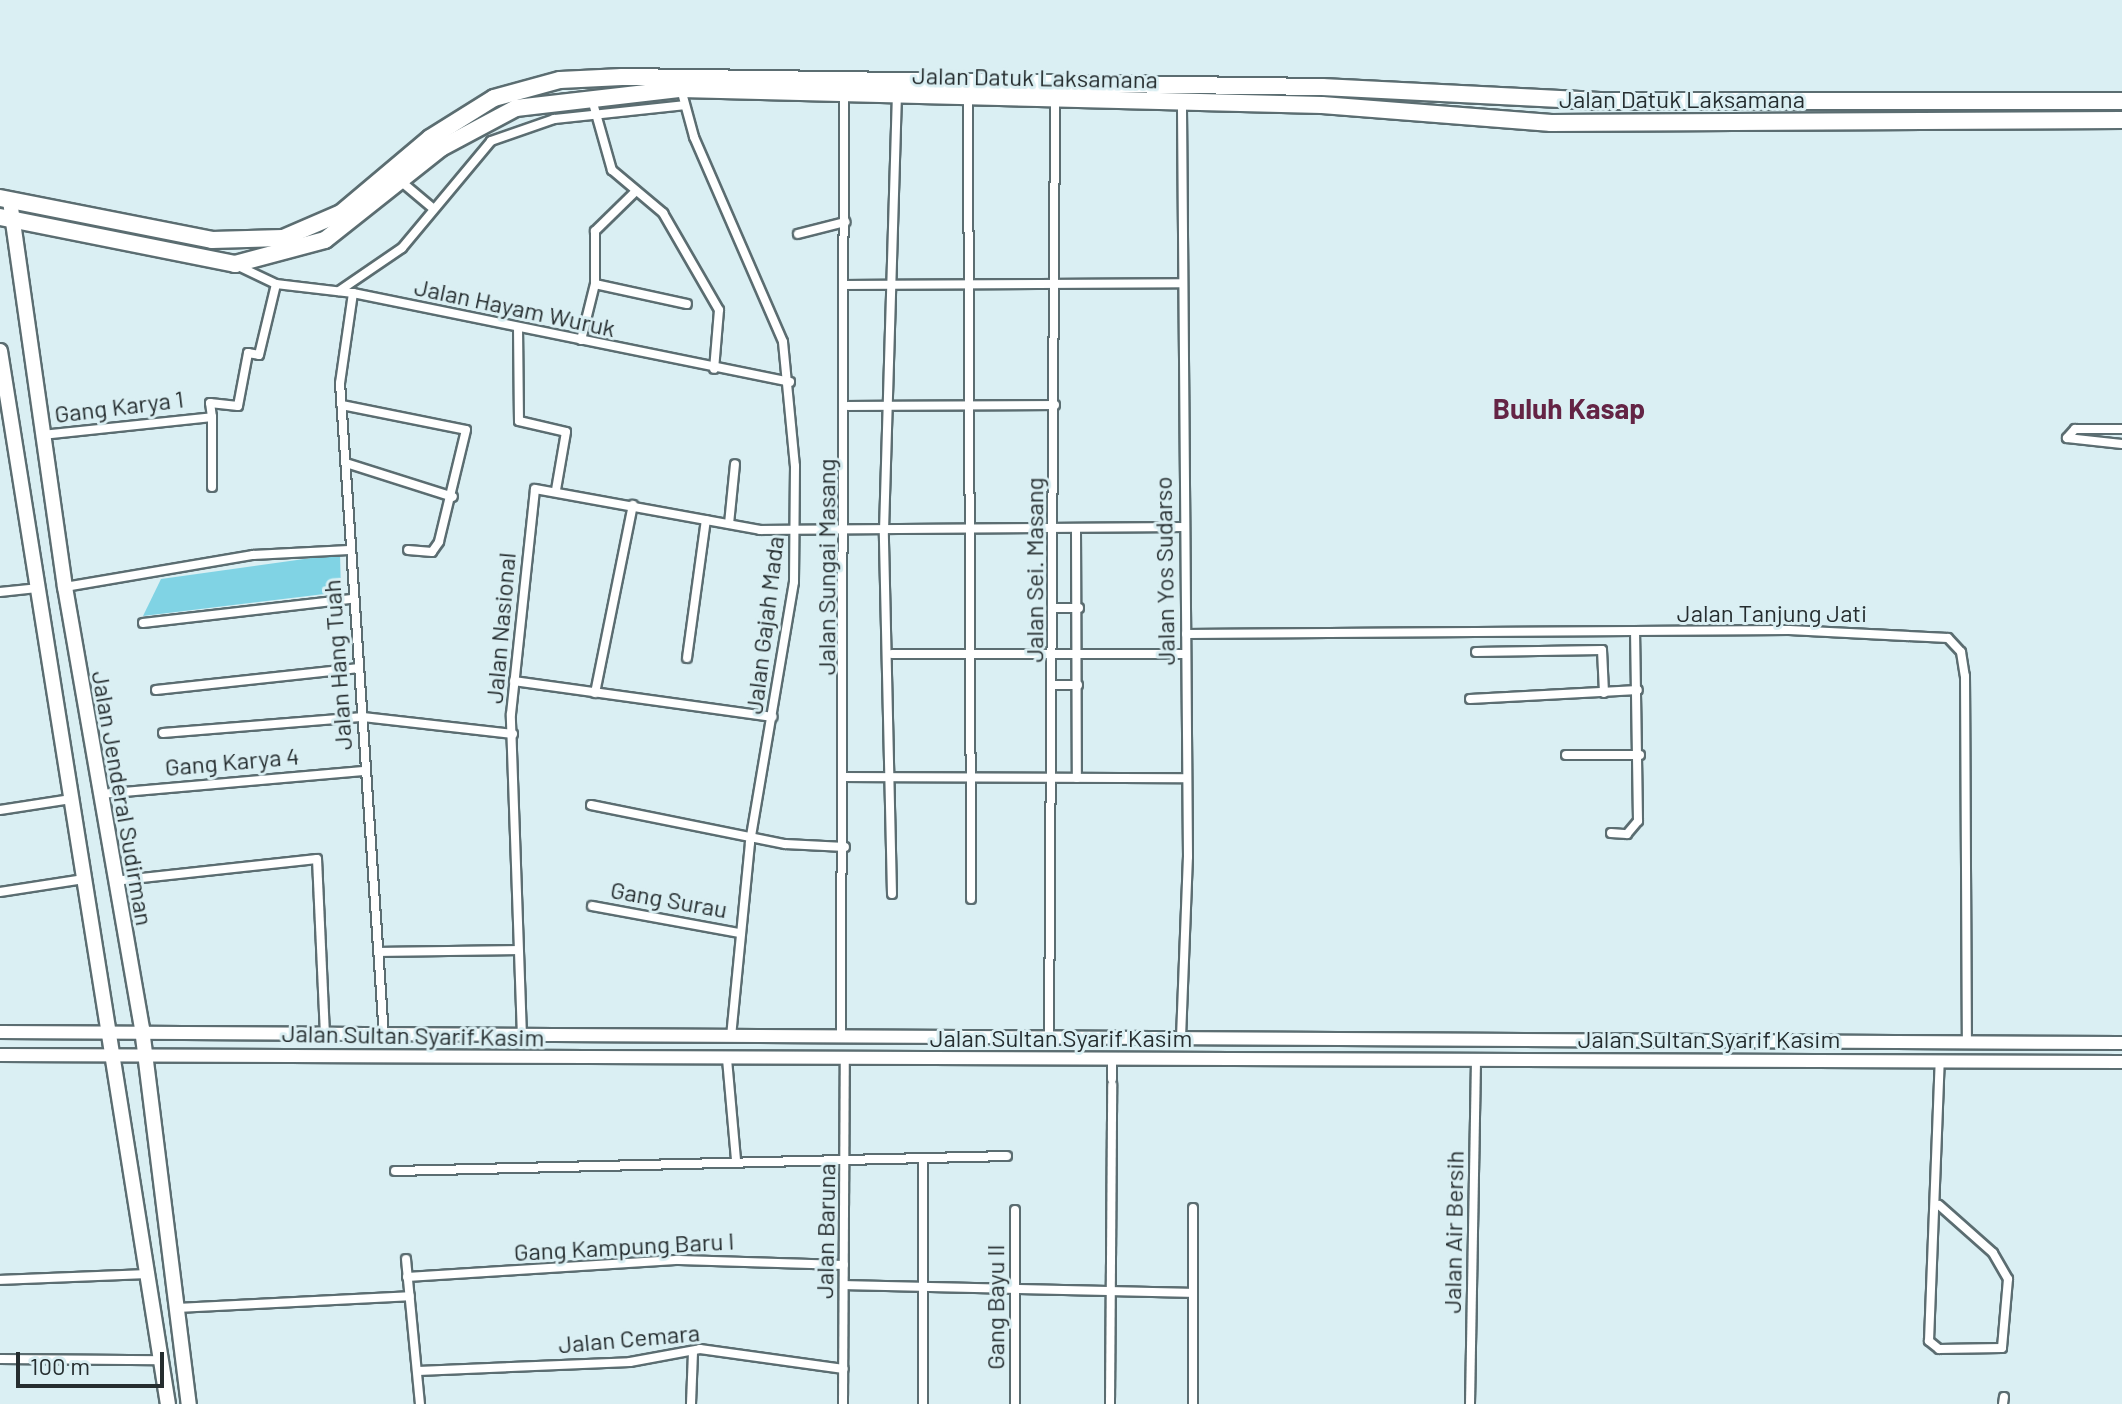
<!DOCTYPE html>
<style>
body{margin:0}
#map{position:relative;width:2122px;height:1404px;overflow:hidden;background:#daeff3;font-family:Barlow,sans-serif}
div>[style]{position:absolute}
[style*='--x']{left:calc(var(--x)*1px);top:calc(var(--y)*1px);width:calc(var(--w)*1px);rotate:calc(var(--a)*1deg)}
.green>*{inset:0;background:#80d3e4}
.roads{filter:drop-shadow(2px 0 #5b6d71) drop-shadow(-2px 0 #5b6d71) drop-shadow(0 2px #5b6d71) drop-shadow(0 -2px #5b6d71)}
.street>*{height:8px;margin:-4px;padding:0 4px;transform-origin:4px;border-radius:4px;background:#fff}
.secondary>*{height:12px;margin:-6px;padding:0 6px;transform-origin:6px;border-radius:6px;background:#fff}
.primary>*{height:14px;margin:-7px;padding:0 7px;transform-origin:7px;border-radius:7px;background:#fff}
.highway>*{height:16px;margin:-8px;padding:0 8px;transform-origin:8px;border-radius:8px;background:#fff}
span{translate:-50% -50%;white-space:nowrap;text-align:center;line-height:1.15;-webkit-text-stroke:6px #daeff3;paint-order:stroke}
.street-label{font-size:24px;color:#252d2f}
.quarter-label{font-size:28px;color:#642445;font-weight:700}
.scale{position:absolute;left:16px;top:1352px;width:148px;height:36px;box-sizing:border-box;border:4px solid #252d2f;border-top:0;padding-left:10px;font-size:24px;line-height:28px;white-space:nowrap;color:#252d2f;-webkit-text-stroke:6px #daeff3;paint-order:stroke}
</style>
<div id="map">
<div class="green">
<i style="clip-path:polygon(340px 554px,341px 592px,143px 616px,161px 579px)"></i>
</div>
<div class="roads">
<div class="street">
<i style="--x:681;--y:89;--w:50;--a:74.8"></i>
<i style="--x:694;--y:137;--w:223;--a:66.5"></i>
<i style="--x:783;--y:342;--w:125;--a:84.5"></i>
<i style="--x:795;--y:466;--w:116;--a:90.5"></i>
<i style="--x:794;--y:582;--w:265;--a:99.6"></i>
<i style="--x:750;--y:843;--w:195;--a:95.6"></i>
<i style="--x:591;--y:96;--w:77;--a:74.2"></i>
<i style="--x:612;--y:170;--w:67;--a:40.1"></i>
<i style="--x:663;--y:213;--w:112;--a:60"></i>
<i style="--x:719;--y:310;--w:59;--a:94.8"></i>
<i style="--x:968;--y:100;--w:799;--a:89.78"></i>
<i style="--x:404;--y:184;--w:35;--a:40"></i>
<i style="--x:798;--y:234;--w:49;--a:-14.3"></i>
<i style="--x:236;--y:265;--w:44;--a:25.4"></i>
<i style="--x:276;--y:284;--w:78;--a:6.7"></i>
<i style="--x:353;--y:293;--w:446;--a:11.5"></i>
<i style="--x:595;--y:284;--w:94;--a:12.3"></i>
<i style="--x:846;--y:285;--w:335;--a:-0.3"></i>
<i style="--x:339;--y:291;--w:76;--a:-34.3"></i>
<i style="--x:402;--y:248;--w:139;--a:-50.2"></i>
<i style="--x:491;--y:141;--w:67;--a:-19.2"></i>
<i style="--x:554;--y:119;--w:131;--a:-6.1"></i>
<i style="--x:353;--y:293;--w:91;--a:98.2"></i>
<i style="--x:340;--y:383;--w:654;--a:86.15"></i>
<i style="--x:518;--y:327;--w:94;--a:89.4"></i>
<i style="--x:519;--y:421;--w:48;--a:13.2"></i>
<i style="--x:566;--y:432;--w:59;--a:99.8"></i>
<i style="--x:581;--y:340;--w:58;--a:-76"></i>
<i style="--x:595;--y:284;--w:53;--a:-90"></i>
<i style="--x:595;--y:231;--w:57;--a:-44.3"></i>
<i style="--x:342;--y:405;--w:126;--a:11.4"></i>
<i style="--x:466;--y:430;--w:115;--a:103.6"></i>
<i style="--x:439;--y:542;--w:12;--a:125"></i>
<i style="--x:432;--y:552;--w:24;--a:-175"></i>
<i style="--x:848;--y:406;--w:207;--a:-0.3"></i>
<i style="--x:212;--y:417;--w:70;--a:90"></i>
<i style="--x:2122;--y:429;--w:47;--a:180"></i>
<i style="--x:2075;--y:429;--w:12;--a:132"></i>
<i style="--x:2067;--y:438;--w:55;--a:6.2"></i>
<i style="--x:42;--y:435;--w:171;--a:-6"></i>
<i style="--x:212;--y:417;--w:14;--a:-98"></i>
<i style="--x:210;--y:403;--w:28;--a:6"></i>
<i style="--x:238;--y:406;--w:54;--a:-79.3"></i>
<i style="--x:248;--y:353;--w:11;--a:10"></i>
<i style="--x:259;--y:355;--w:73;--a:-76.5"></i>
<i style="--x:346;--y:463;--w:112;--a:17.6"></i>
<i style="--x:729;--y:524;--w:60;--a:-84.3"></i>
<i style="--x:1076;--y:530;--w:248;--a:89.8"></i>
<i style="--x:65;--y:587;--w:191;--a:-9.7"></i>
<i style="--x:253;--y:555;--w:96;--a:-3"></i>
<i style="--x:0;--y:592;--w:37;--a:-6"></i>
<i style="--x:1055;--y:608;--w:24;--a:0"></i>
<i style="--x:143;--y:623;--w:210;--a:-6.6"></i>
<i style="--x:1186;--y:634;--w:603;--a:-0.38"></i>
<i style="--x:1789;--y:630;--w:159;--a:2.9"></i>
<i style="--x:1948;--y:638;--w:19;--a:47"></i>
<i style="--x:1961;--y:652;--w:24;--a:81"></i>
<i style="--x:1965;--y:676;--w:367;--a:89.7"></i>
<i style="--x:1476;--y:652;--w:126;--a:-0.9"></i>
<i style="--x:1602;--y:650;--w:43;--a:87.3"></i>
<i style="--x:892;--y:654;--w:292;--a:0"></i>
<i style="--x:687;--y:658;--w:139;--a:-82.2"></i>
<i style="--x:514;--y:681;--w:261;--a:7.9"></i>
<i style="--x:1055;--y:685;--w:23;--a:0"></i>
<i style="--x:156;--y:690;--w:202;--a:-6.2"></i>
<i style="--x:595;--y:693;--w:192;--a:-78.6"></i>
<i style="--x:1470;--y:699;--w:168;--a:-3.1"></i>
<i style="--x:163;--y:733;--w:201;--a:-4.6"></i>
<i style="--x:363;--y:717;--w:151;--a:6.5"></i>
<i style="--x:1566;--y:755;--w:74;--a:0"></i>
<i style="--x:845;--y:777;--w:341;--a:0.2"></i>
<i style="--x:101;--y:794;--w:266;--a:-5"></i>
<i style="--x:591;--y:805;--w:198;--a:11.4"></i>
<i style="--x:785;--y:844;--w:60;--a:2.9"></i>
<i style="--x:0;--y:810;--w:72;--a:-8.8"></i>
<i style="--x:1611;--y:833;--w:16;--a:4"></i>
<i style="--x:1627;--y:834;--w:17;--a:-50"></i>
<i style="--x:1638;--y:821;--w:188;--a:-90.9"></i>
<i style="--x:114;--y:881;--w:204;--a:-6.2"></i>
<i style="--x:317;--y:859;--w:176;--a:87.4"></i>
<i style="--x:0;--y:892;--w:85;--a:-8.8"></i>
<i style="--x:892;--y:894;--w:363;--a:-91.3"></i>
<i style="--x:884;--y:531;--w:432;--a:-88.3"></i>
<i style="--x:592;--y:906;--w:149;--a:10.4"></i>
<i style="--x:379;--y:952;--w:139;--a:-0.8"></i>
<i style="--x:522;--y:1037;--w:323;--a:-92"></i>
<i style="--x:511;--y:714;--w:226;--a:-83.9"></i>
<i style="--x:535;--y:489;--w:229;--a:10.3"></i>
<i style="--x:760;--y:530;--w:422;--a:-0.4"></i>
<i style="--x:841;--y:1038;--w:942;--a:-89.82"></i>
<i style="--x:1049;--y:1038;--w:936;--a:-89.63"></i>
<i style="--x:1181;--y:1038;--w:181;--a:-87.8"></i>
<i style="--x:1188;--y:857;--w:753;--a:-90.46"></i>
<i style="--x:727;--y:1059;--w:101;--a:84.9"></i>
<i style="--x:1112;--y:1061;--w:18;--a:90"></i>
<i style="--x:923;--y:1159;--w:245;--a:90"></i>
<i style="--x:395;--y:1171;--w:612;--a:-1.4"></i>
<i style="--x:1939;--y:1205;--w:72;--a:41.6"></i>
<i style="--x:1993;--y:1253;--w:30;--a:60"></i>
<i style="--x:2008;--y:1279;--w:69;--a:95"></i>
<i style="--x:2002;--y:1348;--w:63;--a:179.1"></i>
<i style="--x:1939;--y:1349;--w:13;--a:-141"></i>
<i style="--x:1929;--y:1341;--w:280;--a:-87.8"></i>
<i style="--x:406;--y:1259;--w:146;--a:84.5"></i>
<i style="--x:407;--y:1277;--w:273;--a:-3.6"></i>
<i style="--x:679;--y:1260;--w:165;--a:1.7"></i>
<i style="--x:0;--y:1280;--w:150;--a:-2.3"></i>
<i style="--x:845;--y:1285;--w:348;--a:1.3"></i>
<i style="--x:176;--y:1308;--w:234;--a:-2.9"></i>
<i style="--x:0;--y:1359;--w:162;--a:0.4"></i>
<i style="--x:418;--y:1371;--w:212;--a:-2.4"></i>
<i style="--x:630;--y:1362;--w:71;--a:-10.5"></i>
<i style="--x:700;--y:1349;--w:145;--a:7.9"></i>
<i style="--x:691;--y:1404;--w:52;--a:-87.8"></i>
<i style="--x:843;--y:1404;--w:345;--a:-89.7"></i>
<i style="--x:1015;--y:1404;--w:194;--a:-90"></i>
<i style="--x:1110;--y:1404;--w:319;--a:-89.6"></i>
<i style="--x:1193;--y:1404;--w:196;--a:-90"></i>
<i style="--x:1470;--y:1404;--w:343;--a:-89"></i>
<i style="--x:2003;--y:1404;--w:7;--a:-82"></i>
</div>
<div class="secondary">
<i style="--x:0;--y:1032;--w:2122;--a:0.3"></i>
<i style="--x:0;--y:1055;--w:2122;--a:0.19"></i>
</div>
<div class="primary">
<i style="--x:10;--y:201;--w:390;--a:81.9"></i>
<i style="--x:65;--y:587;--w:449;--a:80.1"></i>
<i style="--x:142;--y:1029;--w:378;--a:82.9"></i>
<i style="--x:0;--y:351;--w:1066;--a:80.94"></i>
</div>
<div class="highway">
<i style="--x:0;--y:198;--w:216;--a:11.2"></i>
<i style="--x:212;--y:240;--w:71;--a:-1.6"></i>
<i style="--x:283;--y:238;--w:63;--a:-23.3"></i>
<i style="--x:341;--y:213;--w:116;--a:-40.1"></i>
<i style="--x:430;--y:138;--w:75;--a:-32"></i>
<i style="--x:494;--y:98;--w:68;--a:-15.3"></i>
<i style="--x:560;--y:80;--w:62;--a:-2.8"></i>
<i style="--x:622;--y:77;--w:700;--a:0.82"></i>
<i style="--x:1322;--y:87;--w:278;--a:2.9"></i>
<i style="--x:1600;--y:101;--w:522;--a:0"></i>
<i style="--x:0;--y:217;--w:240;--a:11.3"></i>
<i style="--x:235;--y:264;--w:93;--a:-14.9"></i>
<i style="--x:325;--y:240;--w:148;--a:-38.4"></i>
<i style="--x:441;--y:148;--w:85;--a:-28.1"></i>
<i style="--x:516;--y:108;--w:166;--a:-6.6"></i>
<i style="--x:681;--y:89;--w:641;--a:1.43"></i>
<i style="--x:1322;--y:105;--w:230;--a:4.5"></i>
<i style="--x:1551;--y:123;--w:571;--a:-0.3"></i>
</div>
</div>
<div class="street-label">
<span style="left:1035px;top:77px;rotate:1deg">Jalan Datuk Laksamana</span>
<span style="left:1682px;top:99px">Jalan Datuk Laksamana</span>
<span style="left:515px;top:307px;rotate:12deg">Jalan Hayam Wuruk</span>
<span style="left:119px;top:406px;rotate:-7deg">Gang Karya 1</span>
<span style="left:826px;top:567px;rotate:-90deg">Jalan Sungai Masang</span>
<span style="left:1034px;top:570px;rotate:-90deg">Jalan Sei. Masang</span>
<span style="left:1164px;top:571px;rotate:-91deg">Jalan Yos Sudarso</span>
<span style="left:1772px;top:613px">Jalan Tanjung Jati</span>
<span style="left:764px;top:625px;rotate:-83deg">Jalan Gajah Mada</span>
<span style="left:500px;top:628px;rotate:-85deg">Jalan Nasional</span>
<span style="left:337px;top:665px;rotate:-94deg">Jalan Hang Tuah</span>
<span style="left:232px;top:761px;rotate:-5deg">Gang Karya 4</span>
<span style="left:123px;top:798px;rotate:80deg">Jalan Jenderal Sudirman</span>
<span style="left:669px;top:899px;rotate:10deg">Gang Surau</span>
<span style="left:413px;top:1035px;rotate:1deg">Jalan Sultan Syarif Kasim</span>
<span style="left:1061px;top:1038px">Jalan Sultan Syarif Kasim</span>
<span style="left:1709px;top:1039px">Jalan Sultan Syarif Kasim</span>
<span style="left:825px;top:1231px;rotate:-89deg">Jalan Baruna</span>
<span style="left:1453px;top:1232px;rotate:-89deg">Jalan Air Bersih</span>
<span style="left:624px;top:1246px;rotate:-3deg">Gang Kampung Baru I</span>
<span style="left:995px;top:1307px;rotate:-90deg">Gang Bayu II</span>
<span style="left:629px;top:1338px;rotate:-5deg">Jalan Cemara</span>
</div>
<div class="quarter-label">
<span style="left:1569px;top:408px">Buluh Kasap</span>
</div>
<div class="scale">100 m</div>
</div>
